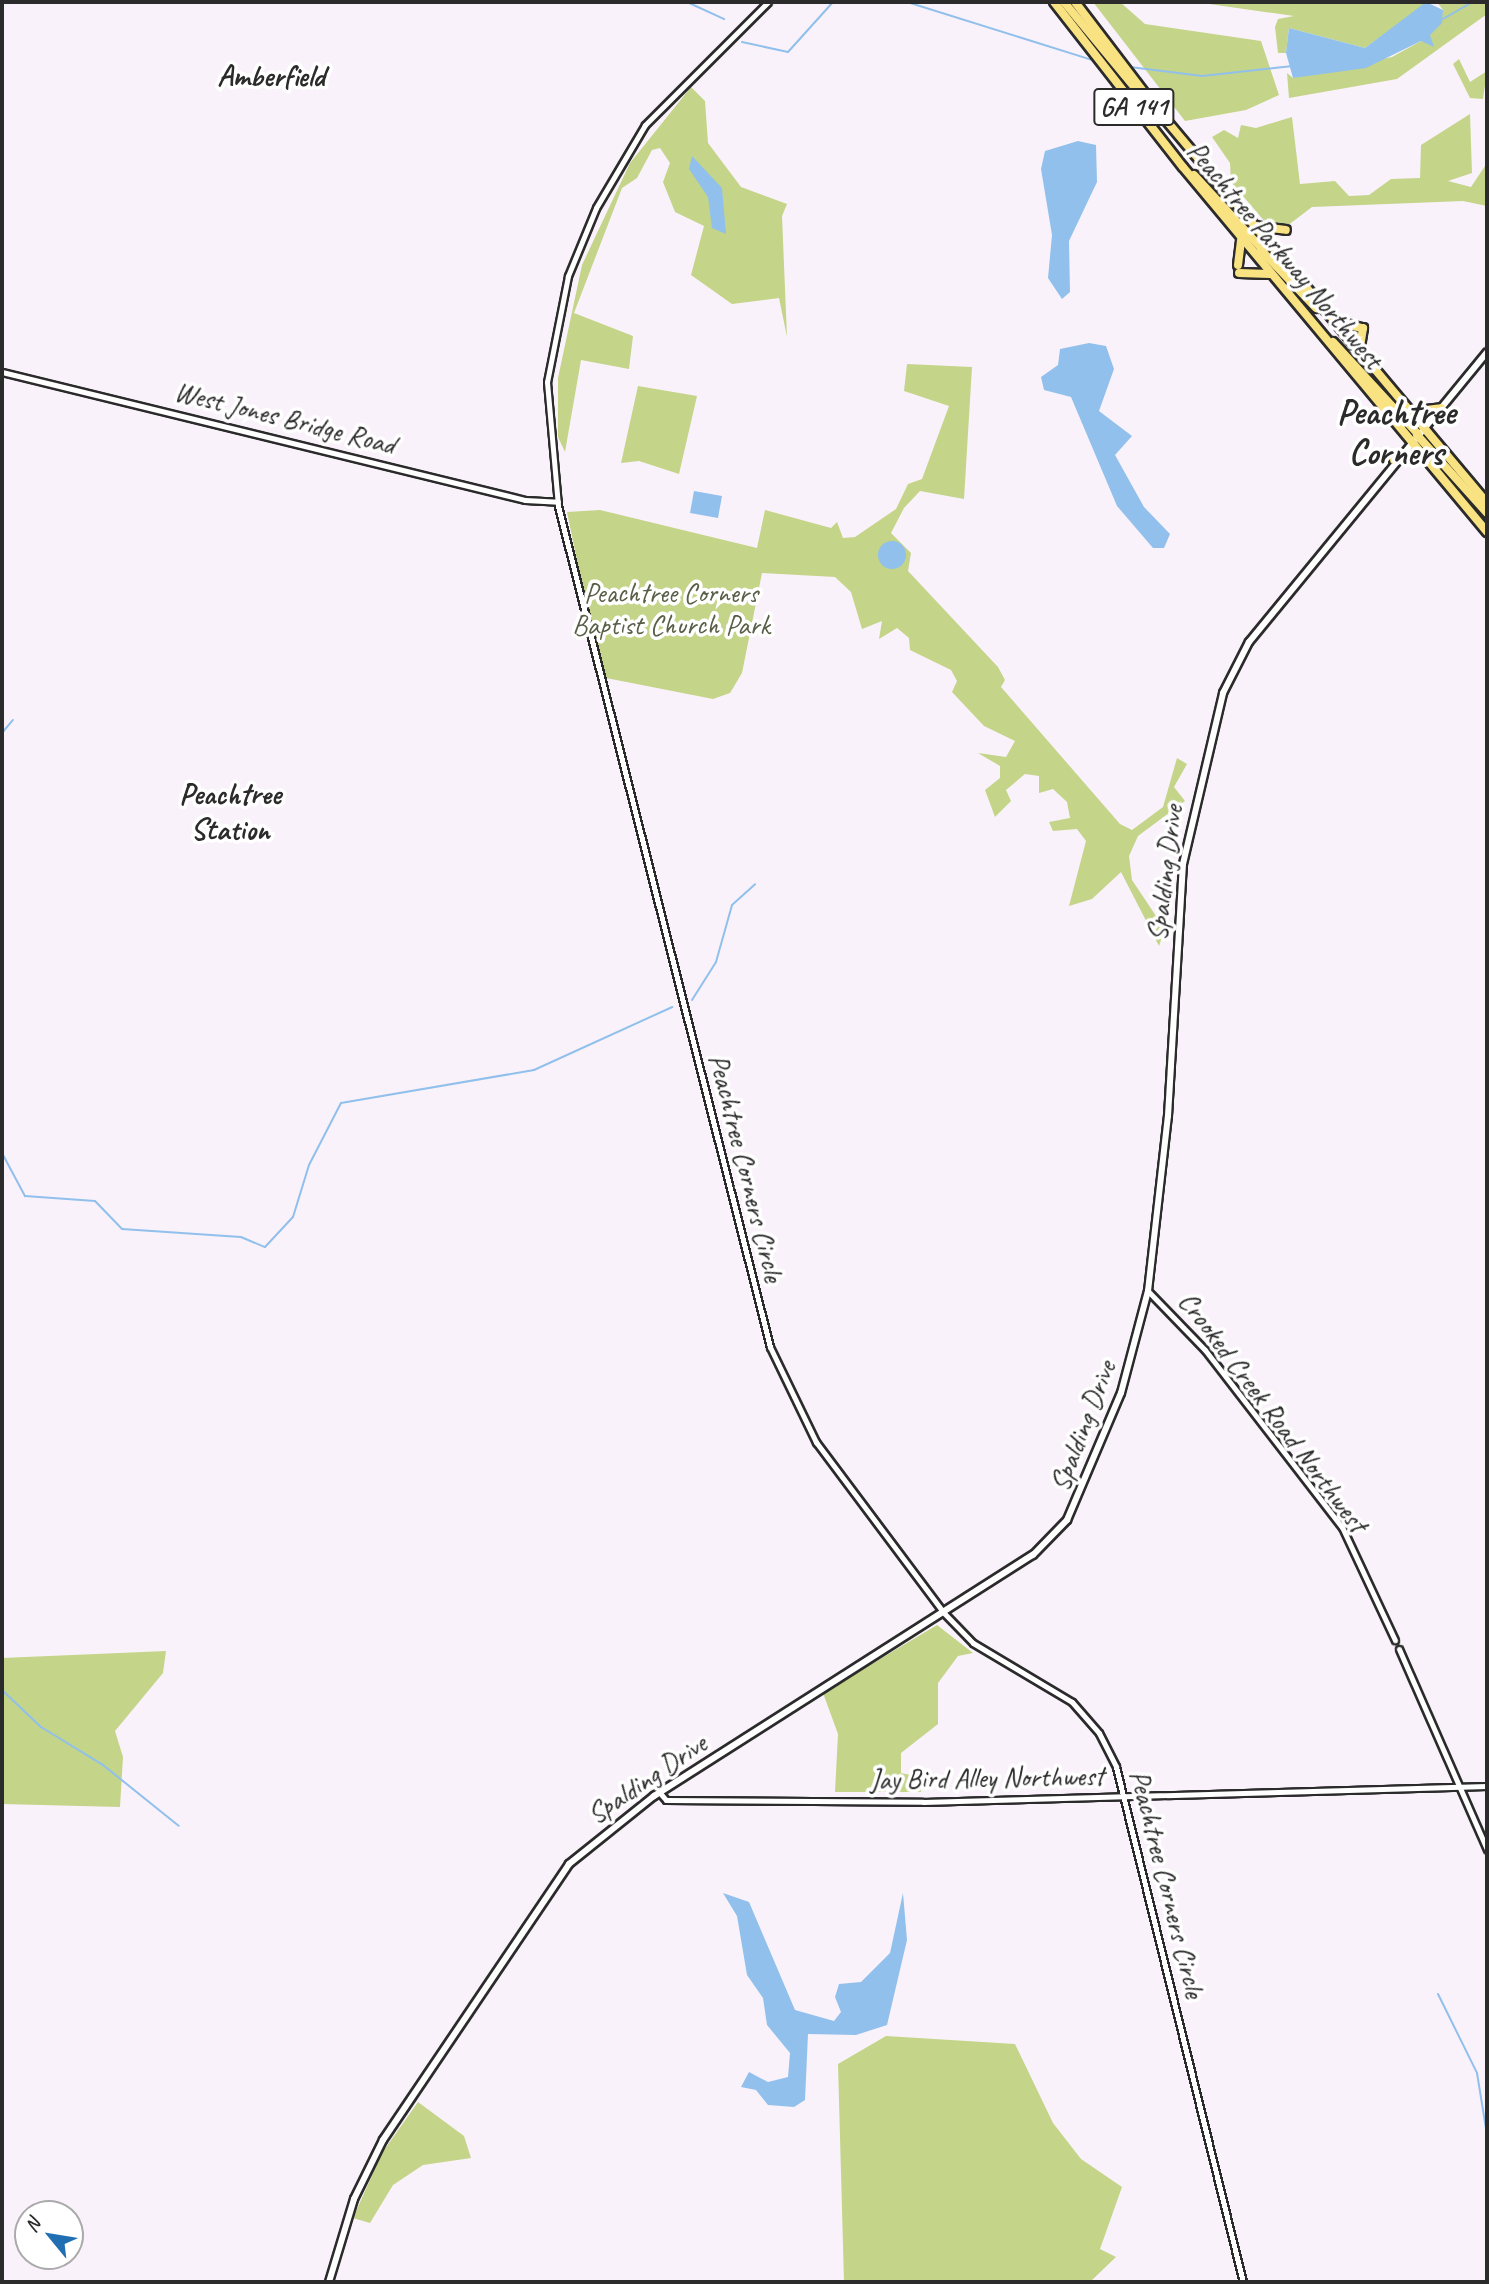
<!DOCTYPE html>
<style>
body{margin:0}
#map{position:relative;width:1489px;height:2284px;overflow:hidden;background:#faf2fa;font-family:Caveat,sans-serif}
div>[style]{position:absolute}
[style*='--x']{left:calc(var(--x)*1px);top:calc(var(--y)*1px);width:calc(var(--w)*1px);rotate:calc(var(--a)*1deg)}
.green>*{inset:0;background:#c4d489}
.water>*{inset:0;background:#90c0eb}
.round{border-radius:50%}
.stream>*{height:2px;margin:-1px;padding:0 1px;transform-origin:1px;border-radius:1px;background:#90c0eb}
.roads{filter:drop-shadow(2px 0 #2b2b2b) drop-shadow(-2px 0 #2b2b2b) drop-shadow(0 2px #2b2b2b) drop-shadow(0 -2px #2b2b2b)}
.tertiary>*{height:5px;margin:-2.5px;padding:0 2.5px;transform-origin:2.5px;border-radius:2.5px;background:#fff}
.secondary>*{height:6px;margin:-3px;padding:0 3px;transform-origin:3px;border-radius:3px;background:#fff}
.trunk>*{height:8px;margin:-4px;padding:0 4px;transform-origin:4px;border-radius:4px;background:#f8e281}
span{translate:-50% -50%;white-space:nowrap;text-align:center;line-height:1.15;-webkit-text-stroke:7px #fff;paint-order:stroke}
.shield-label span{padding:2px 5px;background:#fff;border:2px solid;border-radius:5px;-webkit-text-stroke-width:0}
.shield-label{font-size:26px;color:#2b2b2b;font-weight:700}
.street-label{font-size:28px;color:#2b2b2b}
.park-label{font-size:28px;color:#595e47}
.neighbourhood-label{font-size:30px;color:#2b2b2b;font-weight:700}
.district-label{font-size:35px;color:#2b2b2b;font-weight:700}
.frame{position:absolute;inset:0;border:4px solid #2b2b2b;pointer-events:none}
.north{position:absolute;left:14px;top:2200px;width:70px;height:70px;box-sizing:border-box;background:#fff;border:2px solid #aaa;border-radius:50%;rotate:300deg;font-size:19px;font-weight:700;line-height:28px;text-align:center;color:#2b2b2b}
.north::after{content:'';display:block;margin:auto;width:24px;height:32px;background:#1f6fb2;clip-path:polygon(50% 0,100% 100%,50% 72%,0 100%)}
</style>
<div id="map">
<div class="green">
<i style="clip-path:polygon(1093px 2px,1120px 2px,1145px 24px,1261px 41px,1279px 95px,1246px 110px,1185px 121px)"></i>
<i style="clip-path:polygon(1195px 2px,1428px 2px,1365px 48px,1289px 28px,1286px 53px,1278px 53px,1275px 27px,1278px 19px,1294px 16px)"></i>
<i style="clip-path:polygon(1437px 2px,1487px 2px,1487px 14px,1397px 79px,1289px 98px,1287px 73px,1293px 78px,1392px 57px,1421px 41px,1443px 10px)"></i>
<i style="clip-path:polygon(1459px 59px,1470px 82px,1487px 71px,1483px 99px,1470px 98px,1453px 64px)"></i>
<i style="clip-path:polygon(691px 87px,705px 101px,708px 143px,741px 187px,787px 204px,782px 216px,787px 337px,779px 298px,732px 304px,691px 275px,704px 226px,675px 212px,663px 182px,670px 163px,660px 148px,652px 150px,637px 178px,622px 188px,574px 313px,633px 336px,629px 369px,581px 360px,565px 452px,558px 437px,558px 378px,582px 265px,630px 163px)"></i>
<i style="clip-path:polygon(1470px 114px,1472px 173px,1448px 181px,1471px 187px,1487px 163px,1487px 206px,1463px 201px,1312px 207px,1287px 226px,1266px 223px,1231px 182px,1230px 163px,1212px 137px,1224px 130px,1238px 138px,1241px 125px,1256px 128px,1292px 117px,1300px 184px,1335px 181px,1349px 196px,1369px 195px,1391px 179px,1420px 178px,1421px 145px)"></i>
<i style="clip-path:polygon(907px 364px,972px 367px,964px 499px,920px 491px,904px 508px,891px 533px,911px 553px,908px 571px,998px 667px,1005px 680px,1001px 687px,1120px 824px,1132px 830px,1163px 807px,1177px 758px,1187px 764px,1174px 787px,1185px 801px,1138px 836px,1129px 856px,1132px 880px,1156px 916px,1168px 918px,1159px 946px,1121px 872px,1092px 899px,1069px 906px,1086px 841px,1077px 829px,1053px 831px,1049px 822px,1070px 818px,1067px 802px,1053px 789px,1039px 793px,1039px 776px,1025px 774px,1006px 790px,1011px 801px,995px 817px,985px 790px,1000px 778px,1000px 766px,978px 753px,1006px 757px,1015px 741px,984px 726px,952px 692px,957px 681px,951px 670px,910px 650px,909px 638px,897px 628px,879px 639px,882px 621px,862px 629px,851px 592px,835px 577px,762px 573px,742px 673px,730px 693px,713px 699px,601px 677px,567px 512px,600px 510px,757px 548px,765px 510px,831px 528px,837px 522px,843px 538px,855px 537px,896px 509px,908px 484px,922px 479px,949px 406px,904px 391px)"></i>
<i style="clip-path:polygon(638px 386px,697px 396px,679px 474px,639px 461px,621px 463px)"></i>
<i style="clip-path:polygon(937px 1625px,973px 1653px,958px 1656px,938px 1683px,938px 1724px,901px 1753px,901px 1773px,920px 1777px,921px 1792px,835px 1792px,838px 1734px,823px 1693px)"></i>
<i style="clip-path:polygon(166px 1651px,163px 1673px,115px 1731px,123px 1757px,120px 1807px,2px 1804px,2px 1658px)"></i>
<i style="clip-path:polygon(886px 2036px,1015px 2044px,1053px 2123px,1081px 2159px,1122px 2187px,1100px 2249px,1116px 2257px,1092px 2280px,844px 2282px,838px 2064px)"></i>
<i style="clip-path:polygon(418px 2102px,464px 2136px,471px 2158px,423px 2165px,393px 2185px,370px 2223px,353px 2218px,382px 2153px)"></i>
</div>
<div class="water">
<i style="clip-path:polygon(1426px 2px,1443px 10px,1442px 23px,1430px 35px,1434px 47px,1421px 41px,1366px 68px,1293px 78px,1286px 53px,1289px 28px,1365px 48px)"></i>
<i style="clip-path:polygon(1078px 141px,1096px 145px,1097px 182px,1069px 241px,1070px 292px,1062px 299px,1048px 278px,1052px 235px,1041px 169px,1045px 151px)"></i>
<i style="clip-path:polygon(692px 156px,722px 188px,726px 234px,712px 228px,708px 197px,689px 169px)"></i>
<i style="clip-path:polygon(1089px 343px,1106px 346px,1114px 369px,1099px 411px,1132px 436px,1115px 455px,1144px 507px,1170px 534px,1164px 548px,1153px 548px,1117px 506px,1071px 397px,1044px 390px,1041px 377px,1058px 365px,1060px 349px)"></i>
<i style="clip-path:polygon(694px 491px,722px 496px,718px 518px,690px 513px)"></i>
<i class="round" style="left:878px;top:541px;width:28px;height:28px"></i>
<i style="clip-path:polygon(723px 1893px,749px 1902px,795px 2010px,834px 2021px,841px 2012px,835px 1997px,839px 1984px,861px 1982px,890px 1953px,903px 1893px,907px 1940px,887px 2025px,856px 2035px,808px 2034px,805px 2100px,794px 2107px,768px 2105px,756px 2090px,741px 2087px,749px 2072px,768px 2082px,788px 2077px,790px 2053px,767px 2025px,763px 1998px,747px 1975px,737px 1916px)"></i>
</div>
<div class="stream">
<i style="--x:687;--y:2;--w:41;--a:24.7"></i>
<i style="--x:907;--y:2;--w:197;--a:17.4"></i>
<i style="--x:1443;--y:19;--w:34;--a:-30"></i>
<i style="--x:742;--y:42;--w:47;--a:12.3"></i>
<i style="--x:788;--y:52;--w:67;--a:-48"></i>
<i style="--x:1130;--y:67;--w:73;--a:7.1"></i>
<i style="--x:1202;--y:76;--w:91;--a:-6.3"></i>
<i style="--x:2;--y:733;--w:17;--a:-50"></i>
<i style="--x:692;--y:1000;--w:45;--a:-57.7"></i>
<i style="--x:716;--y:962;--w:59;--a:-74.3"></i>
<i style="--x:732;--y:905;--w:31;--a:-42"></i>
<i style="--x:2;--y:1153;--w:49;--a:61.9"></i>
<i style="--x:25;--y:1196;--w:70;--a:4.1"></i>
<i style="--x:95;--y:1201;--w:39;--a:46"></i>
<i style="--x:122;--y:1229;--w:119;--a:3.8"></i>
<i style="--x:241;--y:1237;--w:26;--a:23"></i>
<i style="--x:265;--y:1247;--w:41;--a:-47"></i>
<i style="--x:293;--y:1217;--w:54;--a:-72.9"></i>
<i style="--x:309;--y:1165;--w:70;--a:-62.7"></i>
<i style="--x:341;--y:1103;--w:196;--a:-9.7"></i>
<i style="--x:534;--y:1070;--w:152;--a:-24.5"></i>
<i style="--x:2;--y:1690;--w:54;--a:43.5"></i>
<i style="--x:41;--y:1727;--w:73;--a:31.5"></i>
<i style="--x:103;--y:1765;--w:97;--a:38.8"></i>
<i style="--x:1438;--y:1994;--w:88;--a:63.7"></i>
<i style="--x:1477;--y:2073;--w:63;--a:80.8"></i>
</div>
<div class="roads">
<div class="tertiary">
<i style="--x:768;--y:2;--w:174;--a:135"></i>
<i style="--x:645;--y:125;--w:96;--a:120.6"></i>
<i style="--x:596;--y:208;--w:74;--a:112.4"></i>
<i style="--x:568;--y:276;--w:108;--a:101.2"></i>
<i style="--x:547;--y:382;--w:124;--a:84.9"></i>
<i style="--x:558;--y:506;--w:867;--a:75.85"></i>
<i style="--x:770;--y:1347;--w:106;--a:64.2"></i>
<i style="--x:816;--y:1442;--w:212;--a:53.2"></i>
<i style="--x:943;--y:1612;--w:43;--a:45.9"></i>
<i style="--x:973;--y:1643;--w:115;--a:30.8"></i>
<i style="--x:1072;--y:1702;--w:41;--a:48.9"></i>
<i style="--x:1099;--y:1733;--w:38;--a:63"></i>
<i style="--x:1116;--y:1767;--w:530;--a:76.15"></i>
<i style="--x:2;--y:372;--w:538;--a:13.75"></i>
<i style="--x:525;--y:500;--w:33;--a:3"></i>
<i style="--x:1148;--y:1291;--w:82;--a:46"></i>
<i style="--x:1205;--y:1350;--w:224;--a:52.3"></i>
<i style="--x:1342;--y:1527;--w:125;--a:64.9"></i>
<i style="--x:1399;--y:1649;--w:219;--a:66.3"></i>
<i style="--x:660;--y:1793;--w:9;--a:49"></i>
<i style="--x:666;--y:1800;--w:257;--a:0.4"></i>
<i style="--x:923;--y:1802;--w:564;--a:-1.62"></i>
</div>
<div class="secondary">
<i style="--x:329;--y:2282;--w:87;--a:-73.2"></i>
<i style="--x:354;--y:2199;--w:66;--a:-63.8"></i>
<i style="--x:383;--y:2140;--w:333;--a:-56"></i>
<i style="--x:569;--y:1864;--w:109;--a:-38.7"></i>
<i style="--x:654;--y:1796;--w:449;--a:-32.5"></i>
<i style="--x:1033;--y:1555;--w:49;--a:-45.8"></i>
<i style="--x:1067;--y:1520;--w:138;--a:-67"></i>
<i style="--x:1121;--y:1393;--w:106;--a:-75.2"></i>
<i style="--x:1148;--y:1291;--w:176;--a:-83.5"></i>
<i style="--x:1168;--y:1116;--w:252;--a:-86.6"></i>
<i style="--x:1183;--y:864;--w:176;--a:-76.8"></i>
<i style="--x:1223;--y:693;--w:57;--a:-63"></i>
<i style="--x:1249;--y:642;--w:375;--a:-50.6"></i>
</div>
<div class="trunk">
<i style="--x:1054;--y:2;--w:209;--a:52"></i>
<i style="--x:1183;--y:167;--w:475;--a:50.2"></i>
<i style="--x:1064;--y:2;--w:129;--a:50.4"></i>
<i style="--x:1075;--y:2;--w:132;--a:52.7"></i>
<i style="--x:1155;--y:107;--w:517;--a:50.02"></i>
<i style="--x:1194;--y:175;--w:102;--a:47.4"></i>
<i style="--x:1254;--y:226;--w:32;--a:7"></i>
<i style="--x:1261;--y:250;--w:80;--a:46.5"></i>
<i style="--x:1238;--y:265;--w:25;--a:-83"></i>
<i style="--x:1239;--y:273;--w:31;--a:2"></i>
<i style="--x:1334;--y:321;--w:30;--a:14"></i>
<i style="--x:1363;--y:328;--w:25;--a:99"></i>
<i style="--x:1333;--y:342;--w:125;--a:47.3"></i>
<i style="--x:1409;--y:412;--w:32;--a:-7"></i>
<i style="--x:1417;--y:435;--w:105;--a:48.1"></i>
<i style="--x:1394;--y:460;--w:31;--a:-4"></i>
</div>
</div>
<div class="shield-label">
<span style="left:1134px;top:107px">GA 141</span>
</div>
<div class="street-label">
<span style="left:1285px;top:255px;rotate:50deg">Peachtree Parkway Northwest</span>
<span style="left:285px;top:418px;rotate:14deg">West Jones Bridge Road</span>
<span style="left:1165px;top:873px;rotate:-83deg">Spalding Drive</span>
<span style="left:746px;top:1168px;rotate:76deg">Peachtree Corners Circle</span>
<span style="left:1273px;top:1412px;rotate:53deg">Crooked Creek Road Northwest</span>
<span style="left:1083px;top:1426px;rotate:-69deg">Spalding Drive</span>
<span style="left:987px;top:1778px;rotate:-1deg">Jay Bird Alley Northwest</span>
<span style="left:647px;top:1779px;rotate:-34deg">Spalding Drive</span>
<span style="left:1167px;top:1884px;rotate:76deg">Peachtree Corners Circle</span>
</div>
<div class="park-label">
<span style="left:671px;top:609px">Peachtree Corners<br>Baptist Church Park</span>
</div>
<div class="neighbourhood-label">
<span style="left:271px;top:76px">Amberfield</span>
<span style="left:230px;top:811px">Peachtree<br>Station</span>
</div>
<div class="district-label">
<span style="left:1396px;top:433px">Peachtree<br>Corners</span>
</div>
<div class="frame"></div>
<div class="north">N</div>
</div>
